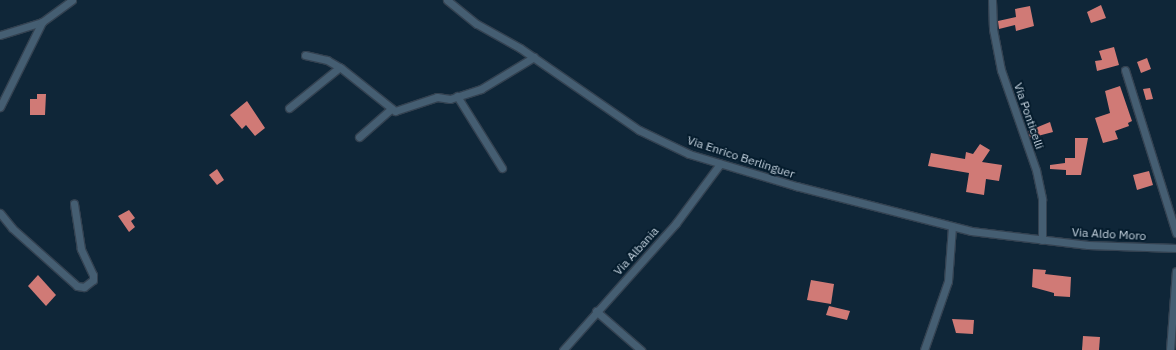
<!DOCTYPE html>
<style>
body{margin:0}
#map{position:relative;width:1176px;height:350px;overflow:hidden;background:#0f2638;font-family:"IBM Plex Sans",sans-serif}
div>[style]{position:absolute}
[style*='--x']{left:calc(var(--x)*1px);top:calc(var(--y)*1px);width:calc(var(--w)*1px);rotate:calc(var(--a)*1deg)}
.building>*{inset:0;background:#d07a76}
.roads{filter:drop-shadow(1px 0 #344251) drop-shadow(-1px 0 #344251) drop-shadow(0 1px #344251) drop-shadow(0 -1px #344251)}
.minor>*{height:7px;margin:-3.5px;padding:0 3.5px;transform-origin:3.5px;border-radius:3.5px;background:#455e72}
span{translate:-50% -50%;white-space:nowrap;text-align:center;line-height:1.15;-webkit-text-stroke:4px #051c2d;paint-order:stroke}
.street-label{font-size:12px;color:#c9d7e3}
</style>
<div id="map">
<div class="building">
<i style="clip-path:polygon(1101px 5px,1106px 18px,1091px 23px,1087px 12px)"></i>
<i style="clip-path:polygon(1030px 6px,1034px 26px,1016px 31px,1015px 25px,999px 29px,998px 21px,1016px 17px,1015px 9px)"></i>
<i style="clip-path:polygon(1114px 47px,1119px 65px,1097px 71px,1095px 61px,1102px 60px,1099px 51px)"></i>
<i style="clip-path:polygon(1147px 58px,1151px 69px,1141px 73px,1137px 62px)"></i>
<i style="clip-path:polygon(1120px 86px,1132px 121px,1128px 123px,1129px 126px,1115px 131px,1118px 139px,1103px 143px,1095px 118px,1110px 113px,1105px 91px)"></i>
<i style="clip-path:polygon(1150px 88px,1153px 99px,1146px 100px,1143px 89px)"></i>
<i style="clip-path:polygon(37px 94px,46px 94px,45px 115px,30px 115px,30px 99px,37px 99px)"></i>
<i style="clip-path:polygon(247px 101px,265px 128px,255px 136px,246px 125px,242px 129px,230px 115px)"></i>
<i style="clip-path:polygon(1050px 122px,1053px 132px,1030px 138px,1028px 131px)"></i>
<i style="clip-path:polygon(1075px 138px,1088px 138px,1081px 175px,1066px 175px,1066px 170px,1050px 169px,1050px 165px,1065px 163px,1065px 158px,1075px 158px)"></i>
<i style="clip-path:polygon(980px 144px,990px 150px,982px 162px,1002px 165px,999px 181px,986px 179px,984px 195px,966px 192px,969px 173px,928px 166px,931px 153px,965px 159px,966px 152px,973px 154px)"></i>
<i style="clip-path:polygon(217px 169px,224px 180px,217px 185px,209px 175px)"></i>
<i style="clip-path:polygon(1149px 171px,1153px 185px,1137px 190px,1133px 175px)"></i>
<i style="clip-path:polygon(129px 210px,135px 218px,131px 221px,135px 227px,129px 232px,118px 216px)"></i>
<i style="clip-path:polygon(1033px 269px,1046px 270px,1045px 274px,1071px 277px,1070px 297px,1054px 296px,1054px 293px,1032px 287px)"></i>
<i style="clip-path:polygon(38px 275px,56px 295px,46px 306px,28px 286px)"></i>
<i style="clip-path:polygon(811px 280px,834px 284px,831px 304px,807px 300px)"></i>
<i style="clip-path:polygon(829px 306px,850px 311px,847px 320px,826px 315px)"></i>
<i style="clip-path:polygon(952px 319px,974px 320px,973px 334px,956px 333px)"></i>
<i style="clip-path:polygon(1083px 336px,1100px 337px,1099px 350px,1082px 350px)"></i>
</div>
<div class="roads">
<div class="minor">
<i style="--x:447;--y:0;--w:38;--a:39"></i>
<i style="--x:477;--y:24;--w:49;--a:29.2"></i>
<i style="--x:520;--y:48;--w:145;--a:34.6"></i>
<i style="--x:639;--y:130;--w:55;--a:25.6"></i>
<i style="--x:689;--y:154;--w:112;--a:16.7"></i>
<i style="--x:796;--y:186;--w:181;--a:14.4"></i>
<i style="--x:971;--y:231;--w:118;--a:6.8"></i>
<i style="--x:1088;--y:245;--w:88;--a:2"></i>
<i style="--x:992;--y:0;--w:29;--a:88"></i>
<i style="--x:993;--y:29;--w:42;--a:79"></i>
<i style="--x:1001;--y:70;--w:106;--a:70.7"></i>
<i style="--x:1036;--y:170;--w:30;--a:78"></i>
<i style="--x:1042;--y:199;--w:41;--a:90"></i>
<i style="--x:0;--y:35;--w:44;--a:-17.2"></i>
<i style="--x:305;--y:55;--w:23;--a:13"></i>
<i style="--x:327;--y:60;--w:16;--a:30"></i>
<i style="--x:341;--y:68;--w:69;--a:38.5"></i>
<i style="--x:395;--y:111;--w:44;--a:-18.4"></i>
<i style="--x:437;--y:97;--w:13;--a:9"></i>
<i style="--x:450;--y:99;--w:33;--a:-18"></i>
<i style="--x:481;--y:89;--w:62;--a:-31.1"></i>
<i style="--x:1125;--y:70;--w:171;--a:72.6"></i>
<i style="--x:457;--y:96;--w:85;--a:58"></i>
<i style="--x:0;--y:107;--w:95;--a:-63.7"></i>
<i style="--x:42;--y:22;--w:37;--a:-36"></i>
<i style="--x:289;--y:108;--w:65;--a:-38.8"></i>
<i style="--x:359;--y:137;--w:43;--a:-41.2"></i>
<i style="--x:0;--y:213;--w:19;--a:51"></i>
<i style="--x:12;--y:228;--w:87;--a:41.7"></i>
<i style="--x:77;--y:286;--w:7;--a:8"></i>
<i style="--x:84;--y:287;--w:11;--a:-38"></i>
<i style="--x:93;--y:280;--w:5;--a:-90"></i>
<i style="--x:93;--y:275;--w:29;--a:-115"></i>
<i style="--x:81;--y:249;--w:46;--a:-98.8"></i>
<i style="--x:596;--y:311;--w:60;--a:40.9"></i>
<i style="--x:563;--y:350;--w:170;--a:-48.3"></i>
<i style="--x:676;--y:223;--w:74;--a:-53.3"></i>
<i style="--x:924;--y:350;--w:73;--a:-70.8"></i>
<i style="--x:948;--y:281;--w:55;--a:-85.8"></i>
<i style="--x:1170;--y:350;--w:79;--a:-85.7"></i>
</div>
</div>
<div class="street-label">
<span style="left:1029px;top:116px;rotate:71deg">Via Ponticelli</span>
<span style="left:741px;top:157px;rotate:18deg">Via Enrico Berlinguer</span>
<span style="left:1109px;top:234px;rotate:3deg">Via Aldo Moro</span>
<span style="left:636px;top:251px;rotate:-48deg">Via Albania</span>
</div>
</div>
